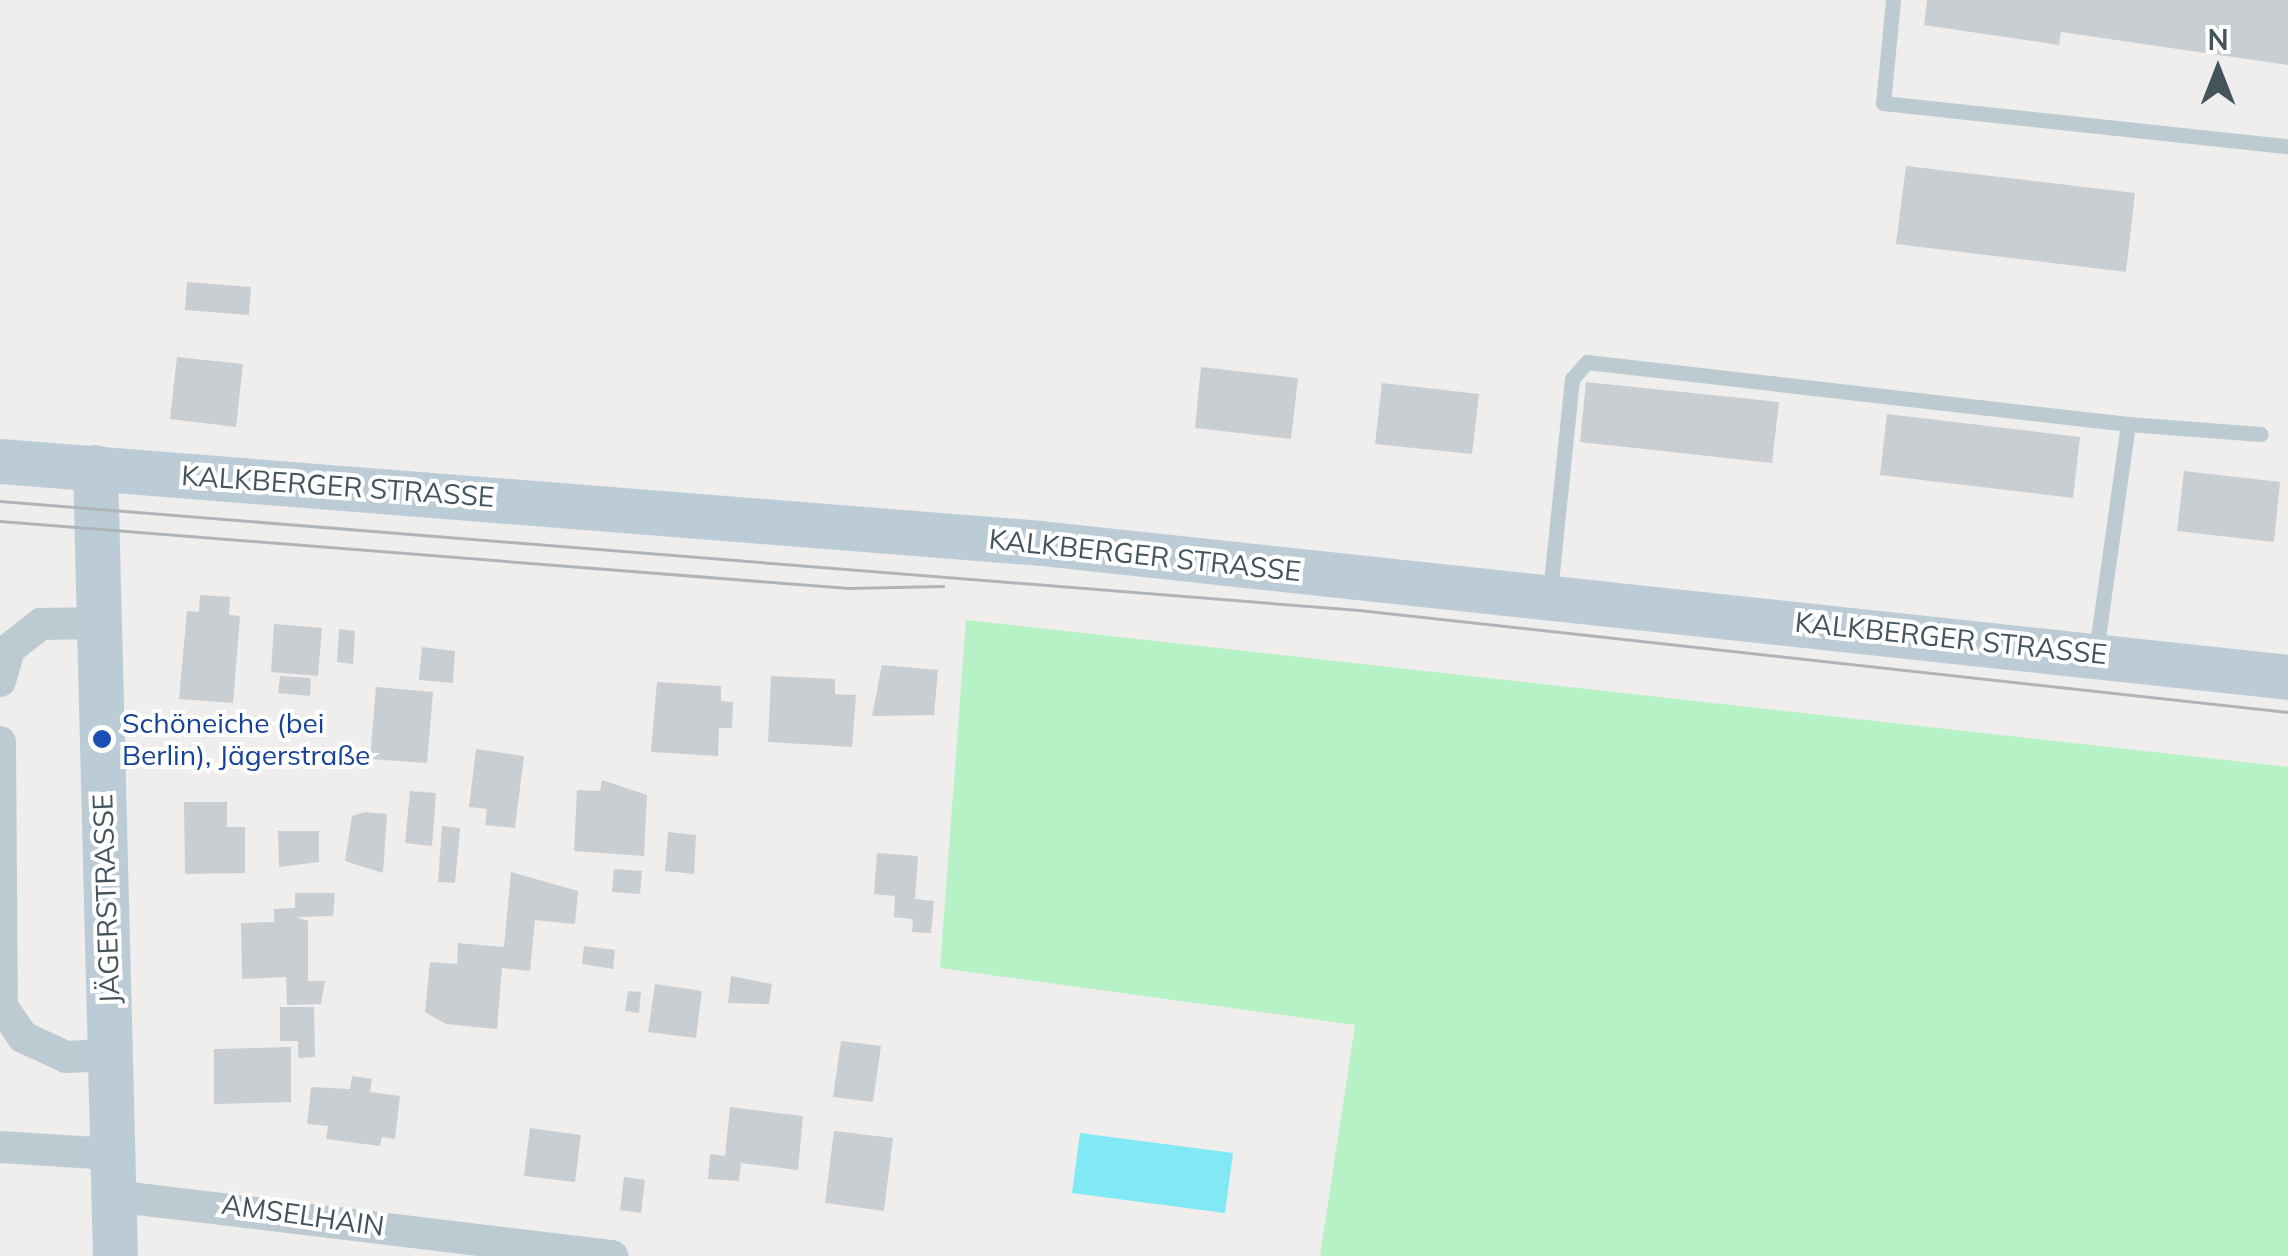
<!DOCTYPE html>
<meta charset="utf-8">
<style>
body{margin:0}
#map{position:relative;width:2288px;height:1256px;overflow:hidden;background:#f0eded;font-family:Mulish,sans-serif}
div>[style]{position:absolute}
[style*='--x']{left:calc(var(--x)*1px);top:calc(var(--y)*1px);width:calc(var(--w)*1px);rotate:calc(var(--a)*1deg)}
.green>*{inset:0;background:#b7f2c7}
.water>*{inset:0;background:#80e9f3}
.building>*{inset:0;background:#c9ced3}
.lane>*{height:15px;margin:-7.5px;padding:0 7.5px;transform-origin:7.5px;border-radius:7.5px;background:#bccad1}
.street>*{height:32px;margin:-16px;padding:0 16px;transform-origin:16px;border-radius:16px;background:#bccad1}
.secondary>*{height:45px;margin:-22.5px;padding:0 22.5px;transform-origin:22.5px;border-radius:22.5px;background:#bcccd6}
.tram>*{height:2.5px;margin:-1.25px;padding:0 1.25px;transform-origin:1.25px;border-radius:1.25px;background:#afb4b9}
.dots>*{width:28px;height:28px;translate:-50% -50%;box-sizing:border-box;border:5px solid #fff;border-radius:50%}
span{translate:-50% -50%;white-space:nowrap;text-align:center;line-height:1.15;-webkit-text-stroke:8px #fff;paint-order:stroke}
.street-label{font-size:28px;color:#44545c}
.transit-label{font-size:28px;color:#164399}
.left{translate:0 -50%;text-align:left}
.north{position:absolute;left:2168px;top:20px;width:100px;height:100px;-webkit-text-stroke:8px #fff;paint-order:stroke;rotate:0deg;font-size:28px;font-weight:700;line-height:40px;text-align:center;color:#44545c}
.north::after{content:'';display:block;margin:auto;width:35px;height:45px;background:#44545c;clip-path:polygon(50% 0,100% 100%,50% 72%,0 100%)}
</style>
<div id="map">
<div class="green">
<i style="clip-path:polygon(966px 620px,2288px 767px,2288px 1256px,1320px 1256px,1355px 1025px,940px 968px)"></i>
</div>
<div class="water">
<i style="clip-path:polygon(1080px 1133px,1233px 1153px,1225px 1213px,1072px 1193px)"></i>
</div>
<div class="building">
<i style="clip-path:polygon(1927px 0,2288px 0,2288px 65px,2061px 32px,2059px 45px,1924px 25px)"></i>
<i style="clip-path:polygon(1906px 166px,2135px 193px,2126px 272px,1896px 244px)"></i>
<i style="clip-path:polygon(187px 282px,251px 287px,249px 315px,185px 310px)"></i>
<i style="clip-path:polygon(177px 357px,243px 364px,236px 427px,170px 419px)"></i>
<i style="clip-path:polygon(1201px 367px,1298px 378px,1291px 439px,1195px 428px)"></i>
<i style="clip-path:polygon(1586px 382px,1779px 402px,1772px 463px,1580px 442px)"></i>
<i style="clip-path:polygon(1382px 383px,1479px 394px,1472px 454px,1375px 444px)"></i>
<i style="clip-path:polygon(1887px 414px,2080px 437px,2073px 498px,1880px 475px)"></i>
<i style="clip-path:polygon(2184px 471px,2280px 482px,2274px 542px,2177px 531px)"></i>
<i style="clip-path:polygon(200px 595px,230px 597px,229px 615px,240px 616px,233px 703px,179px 699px,187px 611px,199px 612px)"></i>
<i style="clip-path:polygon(274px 624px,322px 628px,318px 676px,271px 672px)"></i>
<i style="clip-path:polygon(339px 629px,355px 631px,353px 664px,337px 662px)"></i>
<i style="clip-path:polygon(422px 647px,455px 651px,453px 683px,419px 680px)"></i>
<i style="clip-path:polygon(882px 665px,938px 670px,934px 715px,872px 716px)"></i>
<i style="clip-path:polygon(280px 676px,311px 678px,310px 696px,278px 693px)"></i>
<i style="clip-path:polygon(771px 676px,835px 679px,835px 694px,856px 695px,852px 747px,768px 742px)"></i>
<i style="clip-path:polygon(657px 682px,721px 686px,721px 701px,733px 702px,732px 728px,719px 728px,718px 756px,651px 752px)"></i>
<i style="clip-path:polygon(376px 687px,433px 692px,427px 763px,370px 759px)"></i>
<i style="clip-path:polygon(476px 749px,524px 756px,515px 828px,485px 825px,487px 809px,469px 807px)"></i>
<i style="clip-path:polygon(602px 780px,647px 795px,644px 856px,574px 851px,577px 790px,600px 791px)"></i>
<i style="clip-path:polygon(410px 791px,436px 793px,432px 846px,405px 843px)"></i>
<i style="clip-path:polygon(184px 802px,227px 802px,227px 827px,245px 827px,245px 873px,185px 874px)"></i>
<i style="clip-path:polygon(365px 812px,387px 814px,383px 873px,345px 861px,352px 816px)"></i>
<i style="clip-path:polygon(442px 826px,460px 828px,455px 883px,438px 882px)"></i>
<i style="clip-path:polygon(278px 831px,319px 831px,319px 862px,279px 867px)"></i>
<i style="clip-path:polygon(668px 832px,696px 835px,694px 874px,665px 871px)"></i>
<i style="clip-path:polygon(877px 853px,918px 856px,915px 899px,934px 901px,931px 933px,912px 932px,913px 919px,894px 917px,895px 896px,874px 894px)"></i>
<i style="clip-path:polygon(614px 869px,642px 871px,640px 894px,612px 892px)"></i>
<i style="clip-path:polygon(511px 872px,578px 891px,575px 924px,535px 920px,530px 971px,502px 968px,497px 1029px,446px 1024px,425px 1012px,430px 962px,457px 964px,458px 943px,504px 947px)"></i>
<i style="clip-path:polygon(295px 893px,335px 893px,333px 916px,296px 917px,308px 921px,308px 981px,325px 981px,321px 1004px,287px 1005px,286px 977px,242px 979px,241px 923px,274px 922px,274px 909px,295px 908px)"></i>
<i style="clip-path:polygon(584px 946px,615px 950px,613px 969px,582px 964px)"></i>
<i style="clip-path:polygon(731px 976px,772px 984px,769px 1004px,728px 1003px)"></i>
<i style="clip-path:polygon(655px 984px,702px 991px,696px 1038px,648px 1032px)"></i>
<i style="clip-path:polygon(628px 991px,641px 992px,639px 1013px,625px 1011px)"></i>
<i style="clip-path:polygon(280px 1007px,314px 1007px,315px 1057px,298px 1058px,298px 1041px,280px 1041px)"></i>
<i style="clip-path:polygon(841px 1041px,881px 1046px,873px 1102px,833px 1097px)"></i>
<i style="clip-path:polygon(291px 1047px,291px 1102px,214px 1104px,214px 1049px)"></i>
<i style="clip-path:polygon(352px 1076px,372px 1079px,370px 1092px,400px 1096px,395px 1139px,382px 1137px,380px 1146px,326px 1139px,328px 1126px,307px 1124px,311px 1087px,350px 1089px)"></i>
<i style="clip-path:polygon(730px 1107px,803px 1116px,798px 1170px,741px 1163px,739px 1181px,708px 1179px,710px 1154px,725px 1156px)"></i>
<i style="clip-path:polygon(530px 1128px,581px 1135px,575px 1182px,524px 1176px)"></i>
<i style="clip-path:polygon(834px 1131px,893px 1138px,884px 1211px,825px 1203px)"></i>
<i style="clip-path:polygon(624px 1177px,645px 1180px,641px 1213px,620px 1210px)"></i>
</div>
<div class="lane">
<i style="--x:1893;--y:0;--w:103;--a:95.5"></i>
<i style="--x:1883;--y:103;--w:407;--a:6.1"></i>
<i style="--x:2128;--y:424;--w:133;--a:4.3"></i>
<i style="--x:1550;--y:592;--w:214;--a:-84.1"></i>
<i style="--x:1572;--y:379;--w:23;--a:-49"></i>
<i style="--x:1587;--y:362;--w:545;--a:6.54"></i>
<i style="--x:2128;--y:424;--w:231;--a:98"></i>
</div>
<div class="street">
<i style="--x:0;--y:681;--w:33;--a:-74"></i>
<i style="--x:9;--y:649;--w:41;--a:-38"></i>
<i style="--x:41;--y:624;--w:58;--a:-1"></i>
<i style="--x:0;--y:742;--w:265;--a:89.6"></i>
<i style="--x:2;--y:1007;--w:37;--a:55"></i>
<i style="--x:23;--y:1037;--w:47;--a:24.9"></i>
<i style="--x:66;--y:1057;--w:44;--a:-2.6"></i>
<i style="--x:0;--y:1147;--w:112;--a:3.6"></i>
<i style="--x:113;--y:1196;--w:503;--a:6.86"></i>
</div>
<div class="secondary">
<i style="--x:0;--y:461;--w:1044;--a:4.5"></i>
<i style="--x:1041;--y:543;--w:1254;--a:6.13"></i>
<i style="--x:95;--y:467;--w:789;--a:88.55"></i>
</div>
<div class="tram">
<i style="--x:0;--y:501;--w:1363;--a:4.59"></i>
<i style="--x:1359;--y:610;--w:935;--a:6.27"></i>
<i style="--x:0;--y:521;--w:851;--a:4.52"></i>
<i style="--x:848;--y:588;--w:95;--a:-1.2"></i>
</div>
<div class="dots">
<i style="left:102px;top:739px;background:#1a4fb4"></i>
</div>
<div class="street-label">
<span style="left:338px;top:486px;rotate:4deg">KALKBERGER STRASSE</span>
<span style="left:1145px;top:555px;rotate:6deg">KALKBERGER STRASSE</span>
<span style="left:1951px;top:638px;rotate:6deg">KALKBERGER STRASSE</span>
<span style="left:106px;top:899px;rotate:-92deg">JÄGERSTRASSE</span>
<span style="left:303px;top:1215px;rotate:8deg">AMSELHAIN</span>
</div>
<div class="transit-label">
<span class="left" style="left:122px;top:739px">Schöneiche (bei<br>Berlin), Jägerstraße</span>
</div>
<div class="north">N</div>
</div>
